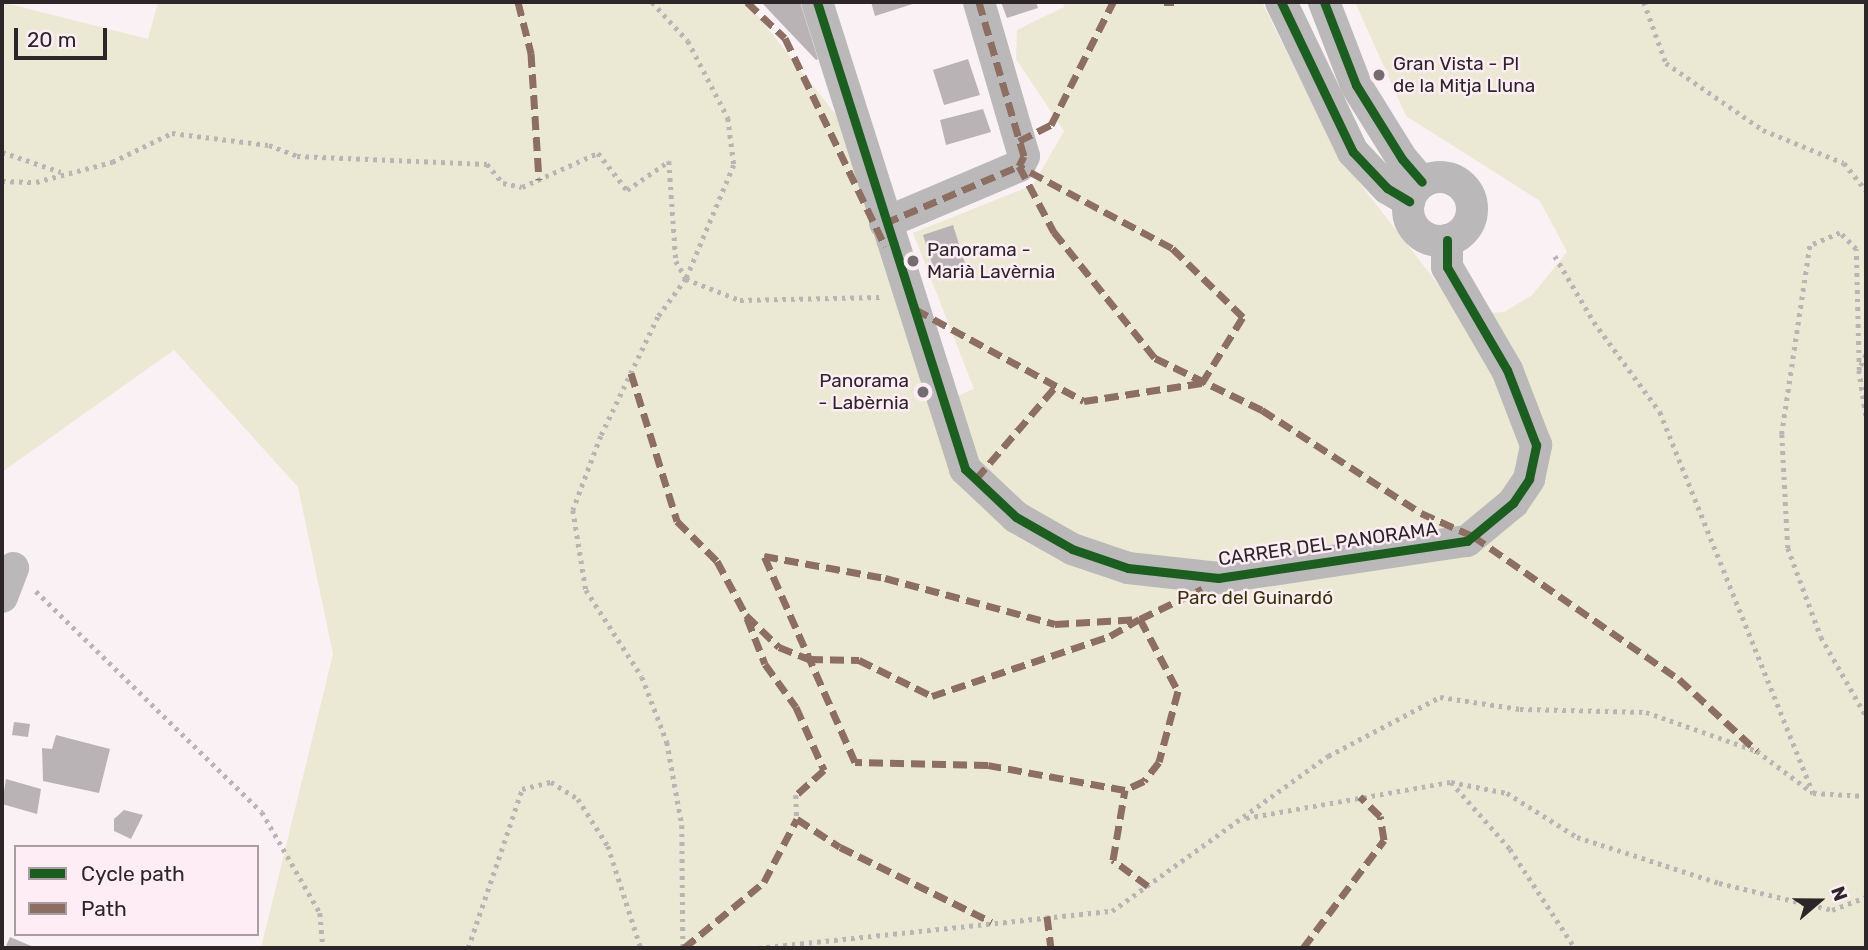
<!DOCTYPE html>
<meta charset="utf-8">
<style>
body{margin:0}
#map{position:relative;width:1868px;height:950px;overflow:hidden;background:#faf1f5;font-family:Rubik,sans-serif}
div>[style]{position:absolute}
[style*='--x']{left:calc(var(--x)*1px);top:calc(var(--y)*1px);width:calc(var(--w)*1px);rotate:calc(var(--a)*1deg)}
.green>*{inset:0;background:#ebe8d4}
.building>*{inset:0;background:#bab3b6}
.path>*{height:4.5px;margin-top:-2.25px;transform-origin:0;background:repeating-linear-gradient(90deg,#b9b5b5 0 3.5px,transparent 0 8.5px)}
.minor>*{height:32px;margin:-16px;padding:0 16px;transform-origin:16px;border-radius:16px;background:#bab8b8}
.minor>.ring{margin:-16px;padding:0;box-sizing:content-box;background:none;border:32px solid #bab8b8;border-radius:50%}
.quiet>*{height:7px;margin-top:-3.5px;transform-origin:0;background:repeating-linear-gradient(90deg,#8d6e63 0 14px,transparent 0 21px)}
.cycleway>*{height:9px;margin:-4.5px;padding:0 4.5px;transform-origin:4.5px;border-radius:4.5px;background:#1b5e20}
.dots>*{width:19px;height:19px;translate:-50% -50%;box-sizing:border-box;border:4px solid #feedf5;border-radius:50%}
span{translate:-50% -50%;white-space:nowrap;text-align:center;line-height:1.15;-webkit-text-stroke:5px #feedf5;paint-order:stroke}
.poi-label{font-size:19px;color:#2c2629}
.left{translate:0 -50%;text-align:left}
.right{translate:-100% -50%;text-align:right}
.street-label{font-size:19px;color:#2c2629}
.park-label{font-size:19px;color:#343503}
.frame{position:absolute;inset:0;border:4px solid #2c2629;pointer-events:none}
.legend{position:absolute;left:14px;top:845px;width:245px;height:91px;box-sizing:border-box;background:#feedf5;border:2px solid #aa9da3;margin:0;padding:9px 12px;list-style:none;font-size:21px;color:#2c2629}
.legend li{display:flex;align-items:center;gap:14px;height:35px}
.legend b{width:35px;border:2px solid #aa9da3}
.north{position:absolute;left:1784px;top:866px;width:70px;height:70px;-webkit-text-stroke:5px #feedf5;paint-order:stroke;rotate:70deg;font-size:19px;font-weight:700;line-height:28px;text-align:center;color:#2c2629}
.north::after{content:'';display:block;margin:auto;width:24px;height:32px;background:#2c2629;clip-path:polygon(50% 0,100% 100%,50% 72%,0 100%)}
.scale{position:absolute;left:14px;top:28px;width:93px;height:32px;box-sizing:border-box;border:4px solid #2c2629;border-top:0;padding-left:9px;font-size:21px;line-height:24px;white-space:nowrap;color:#2c2629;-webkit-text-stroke:5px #feedf5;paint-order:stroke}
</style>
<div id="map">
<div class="green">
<i style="clip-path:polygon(2px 2px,148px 39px,158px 2px,747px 2px,840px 120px,938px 404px,974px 389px,913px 233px,1033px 185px,1064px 131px,1016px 59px,1017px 30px,1064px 7px,1063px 2px,1262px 2px,1337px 154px,1462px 315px,1504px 312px,1532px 295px,1567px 252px,1540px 201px,1406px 116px,1355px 2px,1866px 2px,1866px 948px,261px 948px,333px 654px,298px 487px,174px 350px,2px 472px)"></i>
</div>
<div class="building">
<i style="clip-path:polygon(761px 2px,800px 2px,818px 59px,816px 60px)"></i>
<i style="clip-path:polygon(871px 2px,919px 2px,875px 16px)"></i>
<i style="clip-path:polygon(1001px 2px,1036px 2px,1038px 8px,1007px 18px)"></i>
<i style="clip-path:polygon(968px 59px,980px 95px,944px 105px,933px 70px)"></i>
<i style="clip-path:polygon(983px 109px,991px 132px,946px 145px,940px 120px)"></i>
<i style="clip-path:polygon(953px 225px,966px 267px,936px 276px,923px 235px)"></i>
<i style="clip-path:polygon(14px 722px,30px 724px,28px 737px,12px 735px)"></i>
<i style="clip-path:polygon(56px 735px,110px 749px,99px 793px,43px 781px,42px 748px,52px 749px)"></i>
<i style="clip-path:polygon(6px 779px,41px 789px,37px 814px,2px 804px)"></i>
<i style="clip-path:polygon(124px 810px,143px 815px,131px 839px,114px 831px,114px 819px)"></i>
<i style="clip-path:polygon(10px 937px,36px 948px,5px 948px)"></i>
</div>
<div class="path">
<i style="--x:652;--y:2;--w:53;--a:47.3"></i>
<i style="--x:688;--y:41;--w:87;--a:62.5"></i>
<i style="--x:728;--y:118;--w:47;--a:82.7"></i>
<i style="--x:734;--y:165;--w:124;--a:112.8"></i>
<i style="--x:686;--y:279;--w:47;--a:126.4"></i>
<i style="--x:658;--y:317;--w:132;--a:115.6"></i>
<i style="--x:601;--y:436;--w:79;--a:110.7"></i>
<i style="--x:573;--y:510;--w:81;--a:80.8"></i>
<i style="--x:586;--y:590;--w:103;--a:57.2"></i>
<i style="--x:642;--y:677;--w:70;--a:69"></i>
<i style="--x:667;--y:742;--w:84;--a:79.8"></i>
<i style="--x:682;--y:825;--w:123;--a:89.5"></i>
<i style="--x:1644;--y:2;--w:65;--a:70.2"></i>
<i style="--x:1666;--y:63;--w:118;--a:34.6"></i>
<i style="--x:1763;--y:130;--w:87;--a:22.2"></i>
<i style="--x:1844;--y:163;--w:35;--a:51"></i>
<i style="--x:2;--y:152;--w:62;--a:18.7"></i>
<i style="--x:2;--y:181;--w:34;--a:2"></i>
<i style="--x:36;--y:182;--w:79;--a:-14.7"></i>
<i style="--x:112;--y:162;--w:67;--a:-25.8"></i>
<i style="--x:172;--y:133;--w:98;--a:7.1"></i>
<i style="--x:269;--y:145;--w:30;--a:21"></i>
<i style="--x:297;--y:156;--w:190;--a:2.4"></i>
<i style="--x:487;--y:164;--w:25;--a:50"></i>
<i style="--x:503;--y:183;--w:19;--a:12"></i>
<i style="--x:522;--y:187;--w:83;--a:-24.1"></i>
<i style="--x:598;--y:153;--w:47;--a:51.9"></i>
<i style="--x:627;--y:190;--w:51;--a:-34.6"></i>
<i style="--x:669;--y:161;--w:100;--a:86"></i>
<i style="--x:676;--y:261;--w:20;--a:60"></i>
<i style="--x:1555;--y:256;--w:77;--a:59.4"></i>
<i style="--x:1594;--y:322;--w:112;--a:53.7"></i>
<i style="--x:1660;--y:412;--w:410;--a:68.1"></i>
<i style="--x:686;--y:279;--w:58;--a:21.3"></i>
<i style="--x:740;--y:300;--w:140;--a:-1.2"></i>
<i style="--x:1866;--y:355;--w:17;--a:115"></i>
<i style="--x:1859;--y:370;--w:46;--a:81.2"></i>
<i style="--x:1859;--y:370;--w:121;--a:-91.4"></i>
<i style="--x:1856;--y:249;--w:23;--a:-135"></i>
<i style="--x:1840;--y:233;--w:33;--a:157"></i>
<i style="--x:1810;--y:246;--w:190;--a:98.5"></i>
<i style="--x:1782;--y:434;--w:114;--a:87"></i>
<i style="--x:1788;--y:548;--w:95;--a:69.7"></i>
<i style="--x:1821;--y:637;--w:91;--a:60.3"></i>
<i style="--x:36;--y:591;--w:316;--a:44.4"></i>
<i style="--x:262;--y:812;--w:116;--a:60.1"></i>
<i style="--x:320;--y:913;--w:35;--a:85"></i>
<i style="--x:1451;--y:782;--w:57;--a:11.1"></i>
<i style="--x:1507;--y:793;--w:83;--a:32.2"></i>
<i style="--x:1577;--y:837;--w:149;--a:17.9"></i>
<i style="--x:1719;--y:883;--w:116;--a:13.4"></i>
<i style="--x:1832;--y:910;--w:36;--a:-21"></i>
<i style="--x:796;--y:795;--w:24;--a:88"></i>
<i style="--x:1246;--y:818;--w:208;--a:-10"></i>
<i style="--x:1451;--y:782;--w:89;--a:48.6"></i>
<i style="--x:1510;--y:849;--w:118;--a:56.7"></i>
<i style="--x:468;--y:948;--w:168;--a:-71.2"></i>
<i style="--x:522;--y:789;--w:30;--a:-14"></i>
<i style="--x:551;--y:782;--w:32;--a:32"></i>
<i style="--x:578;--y:799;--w:56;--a:57.4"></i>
<i style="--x:608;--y:846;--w:107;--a:72.1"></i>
<i style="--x:758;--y:948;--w:356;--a:-6"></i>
<i style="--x:1112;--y:911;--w:266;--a:-35.7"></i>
<i style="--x:1328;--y:756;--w:127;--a:-27.8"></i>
<i style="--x:1440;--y:697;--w:81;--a:8.5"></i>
<i style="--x:1520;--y:709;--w:126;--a:1.4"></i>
<i style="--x:1646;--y:712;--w:118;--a:19.4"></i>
<i style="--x:1757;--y:751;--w:70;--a:36.9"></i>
<i style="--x:1813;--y:793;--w:53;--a:3.2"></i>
</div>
<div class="minor">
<i style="--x:817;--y:2;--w:490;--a:72.4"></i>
<i style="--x:965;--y:469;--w:70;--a:43.3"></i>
<i style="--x:1016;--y:517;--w:64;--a:29.7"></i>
<i style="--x:1072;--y:549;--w:59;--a:18.7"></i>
<i style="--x:1128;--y:568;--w:91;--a:6.3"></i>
<i style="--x:1218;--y:578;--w:252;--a:-8.5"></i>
<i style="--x:1467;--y:541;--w:60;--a:-39.6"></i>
<i style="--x:1513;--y:503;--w:29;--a:-56"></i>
<i style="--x:1529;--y:479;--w:35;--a:-78"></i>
<i style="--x:1536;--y:445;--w:80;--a:-111.1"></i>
<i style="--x:1507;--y:370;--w:119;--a:-120.2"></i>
<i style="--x:1447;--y:267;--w:27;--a:-90"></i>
<i style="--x:1281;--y:2;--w:166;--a:64.4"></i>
<i style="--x:1353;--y:152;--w:50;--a:46.6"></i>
<i style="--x:1387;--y:188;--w:26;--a:31"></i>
<i style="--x:1324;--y:2;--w:89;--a:68.9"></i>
<i style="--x:1356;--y:85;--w:87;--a:58.1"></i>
<i style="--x:1402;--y:159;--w:30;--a:49"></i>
<i class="ring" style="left:1408px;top:177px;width:32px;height:32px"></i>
<i style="--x:885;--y:223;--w:146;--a:-23"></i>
<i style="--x:1019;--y:166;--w:11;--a:-63"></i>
<i style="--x:1024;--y:156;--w:160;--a:-106.3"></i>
<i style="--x:2;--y:597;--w:31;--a:-69"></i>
</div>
<div class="quiet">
<i style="--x:518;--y:2;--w:53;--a:75.7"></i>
<i style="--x:531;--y:53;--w:127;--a:86.4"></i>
<i style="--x:747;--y:2;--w:52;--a:43.5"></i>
<i style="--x:785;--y:38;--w:231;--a:64.3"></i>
<i style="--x:1164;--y:2;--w:10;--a:0"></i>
<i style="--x:1019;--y:141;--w:36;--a:-27"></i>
<i style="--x:1051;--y:125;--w:138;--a:-63.2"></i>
<i style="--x:1019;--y:166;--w:75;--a:62.1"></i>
<i style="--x:1054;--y:232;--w:161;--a:51.3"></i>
<i style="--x:1155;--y:358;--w:119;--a:25.9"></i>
<i style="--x:1262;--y:410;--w:189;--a:32.9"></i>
<i style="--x:1421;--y:513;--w:57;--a:23.9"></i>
<i style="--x:1473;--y:536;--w:251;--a:34.8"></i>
<i style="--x:1679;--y:679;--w:106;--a:42.7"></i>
<i style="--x:885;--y:223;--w:146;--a:-23"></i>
<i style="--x:1019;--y:166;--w:11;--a:-63"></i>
<i style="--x:1024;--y:156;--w:160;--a:-106.3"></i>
<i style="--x:915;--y:309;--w:192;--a:28.6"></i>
<i style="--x:1084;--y:401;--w:119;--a:-8.7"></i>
<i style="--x:1202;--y:383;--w:78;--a:-58.2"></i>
<i style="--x:1243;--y:317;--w:99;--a:-135.8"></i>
<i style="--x:1172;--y:248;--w:174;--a:-151.8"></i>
<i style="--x:631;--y:373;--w:155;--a:72.7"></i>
<i style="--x:677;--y:521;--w:57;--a:45"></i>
<i style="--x:717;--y:561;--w:61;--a:61.8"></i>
<i style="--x:746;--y:615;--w:46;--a:44.1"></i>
<i style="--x:779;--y:647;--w:32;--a:22"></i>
<i style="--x:809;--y:659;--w:50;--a:1.1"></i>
<i style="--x:859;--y:660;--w:81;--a:26.3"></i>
<i style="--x:932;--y:696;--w:188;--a:-18.6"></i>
<i style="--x:1110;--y:636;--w:34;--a:-30"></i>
<i style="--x:1140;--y:619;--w:81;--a:62.2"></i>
<i style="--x:1178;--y:691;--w:73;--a:105"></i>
<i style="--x:1159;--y:762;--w:24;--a:128"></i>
<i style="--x:1144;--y:781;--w:21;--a:155"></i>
<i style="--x:976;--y:479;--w:123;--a:-49.3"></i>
<i style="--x:747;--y:618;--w:49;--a:68.6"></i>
<i style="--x:765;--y:664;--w:53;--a:54.2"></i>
<i style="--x:796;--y:707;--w:69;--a:66"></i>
<i style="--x:824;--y:770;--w:38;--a:138"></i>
<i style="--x:1148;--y:886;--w:44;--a:-143.4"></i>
<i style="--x:1113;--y:860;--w:71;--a:-80.3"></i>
<i style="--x:1125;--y:790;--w:139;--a:-169.7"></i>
<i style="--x:988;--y:765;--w:133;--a:-178.7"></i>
<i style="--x:855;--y:762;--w:225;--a:-113.8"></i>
<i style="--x:764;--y:556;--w:123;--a:10.3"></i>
<i style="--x:885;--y:578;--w:176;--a:15.1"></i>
<i style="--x:1055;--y:624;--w:85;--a:-3.4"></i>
<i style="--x:1140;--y:619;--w:69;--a:-25.8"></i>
<i style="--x:1047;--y:916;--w:32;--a:83"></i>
<i style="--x:684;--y:948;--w:104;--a:-39.5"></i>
<i style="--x:764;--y:882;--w:71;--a:-62.4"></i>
<i style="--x:797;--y:819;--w:51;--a:33.1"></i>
<i style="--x:840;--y:847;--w:169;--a:26.3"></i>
<i style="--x:1303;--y:948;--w:135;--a:-53.1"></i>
<i style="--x:1384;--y:840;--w:24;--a:-99"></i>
<i style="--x:1380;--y:816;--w:28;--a:-136"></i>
</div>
<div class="cycleway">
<i style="--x:817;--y:2;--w:490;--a:72.4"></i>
<i style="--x:965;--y:469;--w:70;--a:43.3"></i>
<i style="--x:1016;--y:517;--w:64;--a:29.7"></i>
<i style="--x:1072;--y:549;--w:59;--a:18.7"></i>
<i style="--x:1128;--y:568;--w:91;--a:6.3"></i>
<i style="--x:1218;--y:578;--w:252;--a:-8.5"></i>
<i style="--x:1467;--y:541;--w:60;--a:-39.6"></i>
<i style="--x:1513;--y:503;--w:29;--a:-56"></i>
<i style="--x:1529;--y:479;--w:35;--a:-78"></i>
<i style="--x:1536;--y:445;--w:80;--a:-111.1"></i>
<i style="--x:1507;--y:370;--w:119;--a:-120.2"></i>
<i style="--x:1447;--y:267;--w:27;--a:-90"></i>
<i style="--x:1281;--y:2;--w:166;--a:64.4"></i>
<i style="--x:1353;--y:152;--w:50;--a:46.6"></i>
<i style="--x:1387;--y:188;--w:26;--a:31"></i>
<i style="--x:1324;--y:2;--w:89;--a:68.9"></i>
<i style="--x:1356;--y:85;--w:87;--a:58.1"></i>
<i style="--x:1402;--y:159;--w:30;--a:49"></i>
</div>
<div class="dots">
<i style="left:1379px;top:75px;background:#746d70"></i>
<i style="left:913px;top:261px;background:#746d70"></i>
<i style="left:923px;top:392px;background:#746d70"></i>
</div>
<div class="poi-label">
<span class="left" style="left:1393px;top:75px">Gran Vista - Pl<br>de la Mitja Lluna</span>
<span class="left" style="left:927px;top:261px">Panorama -<br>Marià Lavèrnia</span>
<span class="right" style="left:909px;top:392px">Panorama<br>- Labèrnia</span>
</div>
<div class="street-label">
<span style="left:1328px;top:544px;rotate:-8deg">CARRER DEL PANORAMA</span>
</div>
<div class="park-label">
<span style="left:1255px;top:598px">Parc del Guinardó</span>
</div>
<div class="frame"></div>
<ul class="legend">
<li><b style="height:9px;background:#1b5e20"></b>Cycle path</li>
<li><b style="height:9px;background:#8d6e63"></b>Path</li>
</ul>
<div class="north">N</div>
<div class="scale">20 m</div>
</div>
